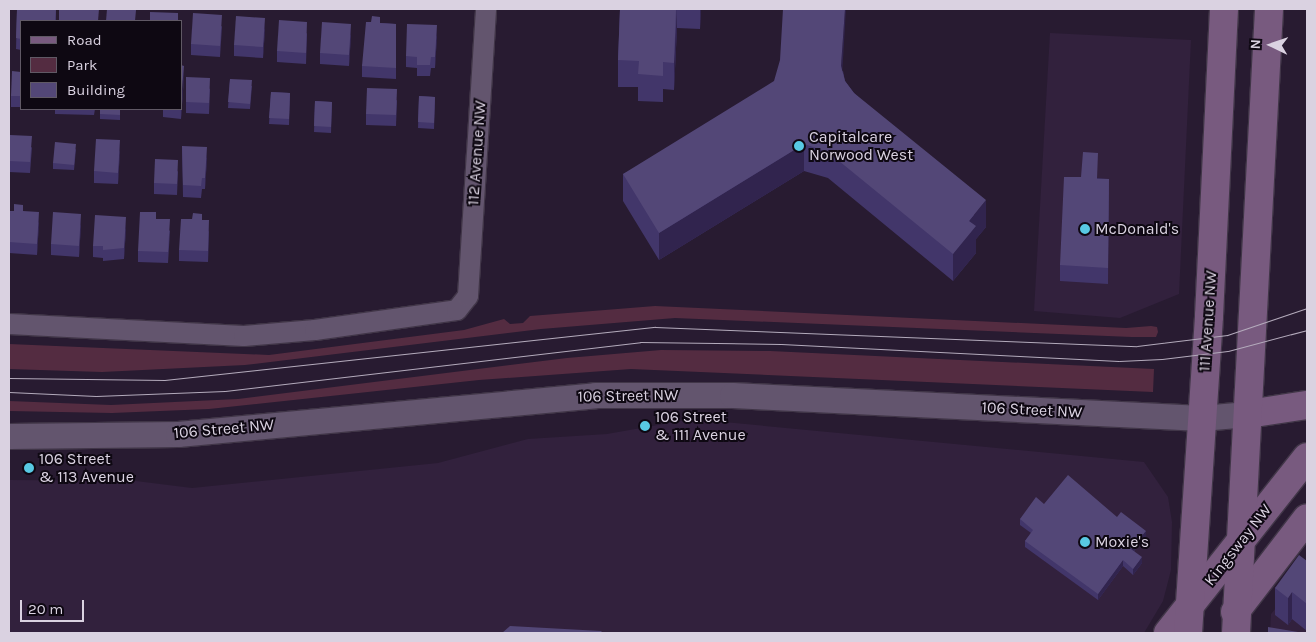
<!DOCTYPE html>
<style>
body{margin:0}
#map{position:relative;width:1316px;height:642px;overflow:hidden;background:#281b31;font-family:Karla,sans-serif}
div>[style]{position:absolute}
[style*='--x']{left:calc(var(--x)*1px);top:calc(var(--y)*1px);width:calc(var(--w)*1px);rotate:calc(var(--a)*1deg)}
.built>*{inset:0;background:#32213d}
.green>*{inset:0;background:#542c41}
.roads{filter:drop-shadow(1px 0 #413648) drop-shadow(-1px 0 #413648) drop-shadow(0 1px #413648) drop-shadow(0 -1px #413648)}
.minor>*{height:20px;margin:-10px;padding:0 10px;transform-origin:10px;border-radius:10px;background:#63556e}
.tertiary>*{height:25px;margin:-12.5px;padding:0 12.5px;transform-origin:12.5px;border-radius:12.5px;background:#63556e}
.secondary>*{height:28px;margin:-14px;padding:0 14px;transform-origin:14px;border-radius:14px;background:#785a7f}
.tram>*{height:1px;margin:-0.5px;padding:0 0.5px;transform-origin:0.5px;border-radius:0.5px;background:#b4abbc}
.wall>*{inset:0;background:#42366a}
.shaded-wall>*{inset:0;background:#31244e}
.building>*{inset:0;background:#534777}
.dots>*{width:14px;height:14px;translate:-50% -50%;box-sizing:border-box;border:2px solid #0e0812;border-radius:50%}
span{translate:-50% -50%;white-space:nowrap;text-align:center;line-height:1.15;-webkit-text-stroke:4px #0e0812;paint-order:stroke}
.poi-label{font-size:16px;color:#dad2e1}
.left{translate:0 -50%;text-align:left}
.street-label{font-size:16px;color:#dad2e1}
.frame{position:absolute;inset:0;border:10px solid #dad2e1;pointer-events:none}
.legend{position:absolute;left:20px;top:20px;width:162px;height:90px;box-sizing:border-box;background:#0e0812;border:1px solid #605965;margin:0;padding:6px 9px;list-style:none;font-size:15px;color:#dad2e1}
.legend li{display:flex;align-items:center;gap:10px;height:25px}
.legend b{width:25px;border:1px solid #605965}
.north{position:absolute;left:1246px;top:20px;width:50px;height:50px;-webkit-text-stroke:4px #0e0812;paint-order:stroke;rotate:273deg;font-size:14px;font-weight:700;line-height:20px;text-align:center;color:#dad2e1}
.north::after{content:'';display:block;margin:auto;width:18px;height:22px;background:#dad2e1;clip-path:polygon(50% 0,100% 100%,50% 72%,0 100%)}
.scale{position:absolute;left:20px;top:600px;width:64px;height:22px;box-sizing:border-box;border:2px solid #dad2e1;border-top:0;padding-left:6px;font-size:15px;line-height:18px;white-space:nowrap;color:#dad2e1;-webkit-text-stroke:4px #0e0812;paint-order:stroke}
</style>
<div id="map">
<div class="built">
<i style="clip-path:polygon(1050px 33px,1191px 40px,1179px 294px,1120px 318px,1034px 311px)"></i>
<i style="clip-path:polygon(692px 419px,1144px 462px,1168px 497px,1172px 522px,1171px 570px,1163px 601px,1144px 633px,9px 633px,9px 480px,136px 481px,192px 488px,438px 463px,528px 439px,607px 434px)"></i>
<i style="clip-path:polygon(1307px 576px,1307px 633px,1270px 633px,1271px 614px,1300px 578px)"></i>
</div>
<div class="green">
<i style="clip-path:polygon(655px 306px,1126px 328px,1151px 326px,1157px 327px,1158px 332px,1156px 337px,1132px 337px,675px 318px,541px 329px,245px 365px,102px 372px,9px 369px,9px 344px,269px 355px,464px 330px,504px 319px,510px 324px,523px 323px,530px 316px)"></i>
<i style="clip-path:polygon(661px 350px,770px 351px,1154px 369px,1153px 392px,631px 369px,479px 380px,209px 409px,112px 413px,9px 411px,9px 401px,111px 405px,238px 399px,567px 358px)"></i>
</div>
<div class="roads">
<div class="minor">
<i style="--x:9;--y:324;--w:235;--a:2.9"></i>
<i style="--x:244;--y:336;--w:71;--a:-4.8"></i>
<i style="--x:315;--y:330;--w:143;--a:-8"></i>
<i style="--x:457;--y:310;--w:18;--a:-52"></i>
<i style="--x:468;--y:296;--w:288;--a:-86.4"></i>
</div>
<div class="tertiary">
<i style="--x:9;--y:436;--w:169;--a:-0.7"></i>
<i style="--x:178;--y:434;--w:419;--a:-5.3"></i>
<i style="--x:595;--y:395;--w:137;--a:0"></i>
<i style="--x:732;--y:395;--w:470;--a:2.8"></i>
<i style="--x:1201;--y:418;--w:47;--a:-4.9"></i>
</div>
<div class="secondary">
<i style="--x:1248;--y:414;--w:60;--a:-8.7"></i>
<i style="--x:1235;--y:612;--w:118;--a:-52.5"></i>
<i style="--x:1168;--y:633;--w:224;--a:-51.7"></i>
<i style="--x:1188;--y:633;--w:318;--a:-86.2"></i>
<i style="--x:1209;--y:316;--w:307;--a:-87.2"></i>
<i style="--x:1236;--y:633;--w:625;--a:-86.97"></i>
</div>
</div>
<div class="tram">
<i style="--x:9;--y:378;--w:156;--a:0.7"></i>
<i style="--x:165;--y:380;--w:493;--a:-6.2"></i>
<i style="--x:655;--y:327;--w:482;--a:2.3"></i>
<i style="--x:1137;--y:346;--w:91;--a:-7"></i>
<i style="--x:1227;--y:335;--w:84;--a:-18.6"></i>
<i style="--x:9;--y:392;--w:87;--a:2.6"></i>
<i style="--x:96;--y:396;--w:129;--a:-2.2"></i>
<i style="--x:225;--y:391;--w:418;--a:-6.7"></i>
<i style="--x:640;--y:342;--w:141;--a:0.8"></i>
<i style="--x:781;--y:344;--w:338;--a:2.9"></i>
<i style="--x:1119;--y:361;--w:43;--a:-2.7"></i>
<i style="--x:1162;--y:359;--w:66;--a:-6.9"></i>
<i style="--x:1228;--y:351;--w:82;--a:-14.9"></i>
</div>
<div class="wall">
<i style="clip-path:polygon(17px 9px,56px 9px,56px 21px,21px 21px,21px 50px,16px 49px)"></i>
<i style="clip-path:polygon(620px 9px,701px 9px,700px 29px,677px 28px,674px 90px,663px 89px,663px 102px,638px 101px,638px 87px,618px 87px,618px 60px)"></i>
<i style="clip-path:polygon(380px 23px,396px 24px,396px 79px,362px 77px,362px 66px)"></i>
<i style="clip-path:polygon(222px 26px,220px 57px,191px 55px,191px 44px)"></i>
<i style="clip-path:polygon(265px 29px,263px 58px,234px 56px,234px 45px)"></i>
<i style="clip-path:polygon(307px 33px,306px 64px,277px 62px,277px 51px)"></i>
<i style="clip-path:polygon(351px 35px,349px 66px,320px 64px,320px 53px)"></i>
<i style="clip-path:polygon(437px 36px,435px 68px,431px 68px,430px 76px,417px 76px,417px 68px,406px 67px,406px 56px)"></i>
<i style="clip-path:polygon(843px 71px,845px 81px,854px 93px,986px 227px,976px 239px,976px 253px,953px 281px,828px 178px,804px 171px,659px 260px,623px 201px,623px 174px)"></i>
<i style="clip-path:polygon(21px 72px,21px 107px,11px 107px,11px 96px)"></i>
<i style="clip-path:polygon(184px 77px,181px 119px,163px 117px,163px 109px,181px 109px)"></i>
<i style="clip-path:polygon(186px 77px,210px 89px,209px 114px,186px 113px)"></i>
<i style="clip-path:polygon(230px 79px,252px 86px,250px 109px,228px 108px)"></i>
<i style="clip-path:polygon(271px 92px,290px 93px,289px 125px,269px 124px)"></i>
<i style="clip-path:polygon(419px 96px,435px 97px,434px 129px,418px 128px)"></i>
<i style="clip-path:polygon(397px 100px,396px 126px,366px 125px,366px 114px)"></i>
<i style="clip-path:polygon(315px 101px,332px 102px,331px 133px,314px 132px)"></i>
<i style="clip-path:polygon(55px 109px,95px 109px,94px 115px,55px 114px)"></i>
<i style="clip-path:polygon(100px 109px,120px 109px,120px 120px,100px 119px)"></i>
<i style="clip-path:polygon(182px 146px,207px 158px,205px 189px,202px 189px,201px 198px,183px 197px)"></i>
<i style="clip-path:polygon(32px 147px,30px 173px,9px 172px,9px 161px)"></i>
<i style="clip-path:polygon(76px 149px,74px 170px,53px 169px,53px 163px)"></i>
<i style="clip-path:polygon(120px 151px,118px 184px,94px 183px,94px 171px)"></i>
<i style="clip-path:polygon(178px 171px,177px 195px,154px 194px,154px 183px)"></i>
<i style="clip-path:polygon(1081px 177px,1109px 179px,1108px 284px,1060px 281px,1060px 265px)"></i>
<i style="clip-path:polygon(9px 211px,23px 211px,39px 223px,37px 255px,9px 253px)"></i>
<i style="clip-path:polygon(156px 219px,170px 231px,168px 263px,138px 262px,138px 251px)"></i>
<i style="clip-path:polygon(202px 220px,209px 232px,208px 262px,179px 261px,179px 250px)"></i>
<i style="clip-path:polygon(81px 225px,79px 257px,51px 255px,51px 244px)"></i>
<i style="clip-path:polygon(126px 229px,124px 259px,103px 261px,103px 258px,93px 257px,93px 246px)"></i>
<i style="clip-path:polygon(1044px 504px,1117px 517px,1146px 537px,1134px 551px,1142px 563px,1133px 575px,1123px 566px,1098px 600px,1025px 547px,1025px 541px,1031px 533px,1020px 525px,1020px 519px)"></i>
<i style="clip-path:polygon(1307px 561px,1307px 631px,1292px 619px,1288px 625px,1275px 615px,1275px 588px)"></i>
</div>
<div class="shaded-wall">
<i style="clip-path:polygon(677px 9px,677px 28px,674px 90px,674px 63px)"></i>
<i style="clip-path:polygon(700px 9px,701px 9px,700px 29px)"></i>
<i style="clip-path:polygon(845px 9px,846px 9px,841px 92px,841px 66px)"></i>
<i style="clip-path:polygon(265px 18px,265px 29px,263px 58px,263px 47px)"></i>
<i style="clip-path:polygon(351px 24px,351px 35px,349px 66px,349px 55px)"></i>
<i style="clip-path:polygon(437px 25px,437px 36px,435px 68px,435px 57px)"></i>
<i style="clip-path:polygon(184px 66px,184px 77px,181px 119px,181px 109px)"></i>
<i style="clip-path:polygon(120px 140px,120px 151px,118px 184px,118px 173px)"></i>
<i style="clip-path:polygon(804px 144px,804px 171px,659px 260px,659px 233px)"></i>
<i style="clip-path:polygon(207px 147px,207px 158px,205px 189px,205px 178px)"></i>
<i style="clip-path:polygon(986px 200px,986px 227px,976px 239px,976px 253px,953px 281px,953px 254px,969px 221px)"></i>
<i style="clip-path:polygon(39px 212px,39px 223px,37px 255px,37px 244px)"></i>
<i style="clip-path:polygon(81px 214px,81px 225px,79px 257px,79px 246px)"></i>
<i style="clip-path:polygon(126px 217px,126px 229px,124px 259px,124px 248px)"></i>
<i style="clip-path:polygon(209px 220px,209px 232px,208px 262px,208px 251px)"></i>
<i style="clip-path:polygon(1146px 531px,1146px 537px,1131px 554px,1131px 549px)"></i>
<i style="clip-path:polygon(1142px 557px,1142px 563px,1133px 575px,1133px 569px)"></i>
<i style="clip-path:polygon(1123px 560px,1123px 566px,1098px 600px,1098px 594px)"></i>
<i style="clip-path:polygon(1292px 592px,1292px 619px,1288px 625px,1288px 598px)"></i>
</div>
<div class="building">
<i style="clip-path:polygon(17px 9px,56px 9px,55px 21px,21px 21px,21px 39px,16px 38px)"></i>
<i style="clip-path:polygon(59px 9px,99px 9px,98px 21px,59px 21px)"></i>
<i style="clip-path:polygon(107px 9px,136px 10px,135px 21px,106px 21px)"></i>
<i style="clip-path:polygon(620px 9px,676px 9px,674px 63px,663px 62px,663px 76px,638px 74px,639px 61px,618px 60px)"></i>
<i style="clip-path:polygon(783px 9px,845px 9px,841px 66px,845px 81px,854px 93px,986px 200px,969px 221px,976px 226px,953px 254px,828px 152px,804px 144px,659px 233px,623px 174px,774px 81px,780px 60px)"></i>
<i style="clip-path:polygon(150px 12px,178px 13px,178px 21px,150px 21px)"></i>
<i style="clip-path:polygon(193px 13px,222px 15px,220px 46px,191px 44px)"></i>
<i style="clip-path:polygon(236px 16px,265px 18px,263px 47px,234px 45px)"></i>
<i style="clip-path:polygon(372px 16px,380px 17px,380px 23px,396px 24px,396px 68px,362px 66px,366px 22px,371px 22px)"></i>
<i style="clip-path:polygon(279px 20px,307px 22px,306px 53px,277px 51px)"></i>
<i style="clip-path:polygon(322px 22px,351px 24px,349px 55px,320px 53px)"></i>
<i style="clip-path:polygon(407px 24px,437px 25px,435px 57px,431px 57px,430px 65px,417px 65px,417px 57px,406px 56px)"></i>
<i style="clip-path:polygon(181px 65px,184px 66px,181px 101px)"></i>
<i style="clip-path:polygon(12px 71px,21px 72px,21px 96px,11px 96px)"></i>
<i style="clip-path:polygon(186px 77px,210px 78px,209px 103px,186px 102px)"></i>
<i style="clip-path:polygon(230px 79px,252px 80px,250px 104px,228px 102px)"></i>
<i style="clip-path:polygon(367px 88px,397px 89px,396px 115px,366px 114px)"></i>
<i style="clip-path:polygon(271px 92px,290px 93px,289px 119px,269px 118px)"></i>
<i style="clip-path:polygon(419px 96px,435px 97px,434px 123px,418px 122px)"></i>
<i style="clip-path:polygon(315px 101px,332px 102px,331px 127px,314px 126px)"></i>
<i style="clip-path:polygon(100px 109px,120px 109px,120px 115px,100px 114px)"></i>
<i style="clip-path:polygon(10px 135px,32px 136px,30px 162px,9px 161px)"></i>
<i style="clip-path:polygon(96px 139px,120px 140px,118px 173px,94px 171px)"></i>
<i style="clip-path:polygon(55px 142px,76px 144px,74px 165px,53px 163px)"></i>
<i style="clip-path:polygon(182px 146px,207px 147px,205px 178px,202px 178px,201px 186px,183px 185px)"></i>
<i style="clip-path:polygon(1083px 152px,1098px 153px,1097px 179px,1109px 179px,1108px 268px,1060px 265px,1064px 177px,1081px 177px)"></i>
<i style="clip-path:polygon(155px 159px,178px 160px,177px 184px,154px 183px)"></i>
<i style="clip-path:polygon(14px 204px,23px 205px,23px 211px,39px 212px,37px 244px,9px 242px,9px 211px,14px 211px)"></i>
<i style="clip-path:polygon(53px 212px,81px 214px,79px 246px,51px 244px)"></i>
<i style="clip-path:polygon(140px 212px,156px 212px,156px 219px,170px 219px,168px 252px,138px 251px)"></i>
<i style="clip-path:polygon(193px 213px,202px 214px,202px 220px,209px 220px,208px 251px,179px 250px,181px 219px,192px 219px)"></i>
<i style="clip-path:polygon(95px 215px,126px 217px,124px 248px,103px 250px,103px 246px,93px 246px)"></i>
<i style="clip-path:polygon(1068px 475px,1117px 517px,1121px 512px,1146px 531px,1131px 549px,1142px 557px,1133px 569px,1123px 560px,1098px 594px,1025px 541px,1033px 530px,1020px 519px,1036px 497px,1044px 504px)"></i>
<i style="clip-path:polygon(1299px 555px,1307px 561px,1307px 604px,1292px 592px,1288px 598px,1275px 588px)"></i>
<i style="clip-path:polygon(510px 626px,601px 631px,603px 633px,502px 633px)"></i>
<i style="clip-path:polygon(1268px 627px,1304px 633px,1268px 633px)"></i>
</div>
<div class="dots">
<i style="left:799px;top:146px;background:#58c9e3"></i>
<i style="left:1085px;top:229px;background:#58c9e3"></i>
<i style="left:645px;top:426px;background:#58c9e3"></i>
<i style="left:29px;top:468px;background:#58c9e3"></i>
<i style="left:1085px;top:542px;background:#58c9e3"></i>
</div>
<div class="poi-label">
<span class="left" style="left:809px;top:146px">Capitalcare<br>Norwood West</span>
<span class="left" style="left:1095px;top:229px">McDonald's</span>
<span class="left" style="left:655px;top:426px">106 Street<br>&amp; 111 Avenue</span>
<span class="left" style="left:39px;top:468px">106 Street<br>&amp; 113 Avenue</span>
<span class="left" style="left:1095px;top:542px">Moxie's</span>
</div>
<div class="street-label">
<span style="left:477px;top:153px;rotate:-86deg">112 Avenue NW</span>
<span style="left:1208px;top:321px;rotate:-86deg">111 Avenue NW</span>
<span style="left:628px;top:396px;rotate:-1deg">106 Street NW</span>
<span style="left:1032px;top:410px;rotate:3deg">106 Street NW</span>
<span style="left:224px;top:429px;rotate:-5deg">106 Street NW</span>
<span style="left:1238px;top:545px;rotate:-52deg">Kingsway NW</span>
</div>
<div class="frame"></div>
<ul class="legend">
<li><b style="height:6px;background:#785a7f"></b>Road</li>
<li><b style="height:14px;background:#542c41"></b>Park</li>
<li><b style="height:14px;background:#534777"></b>Building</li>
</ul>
<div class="north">N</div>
<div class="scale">20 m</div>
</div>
